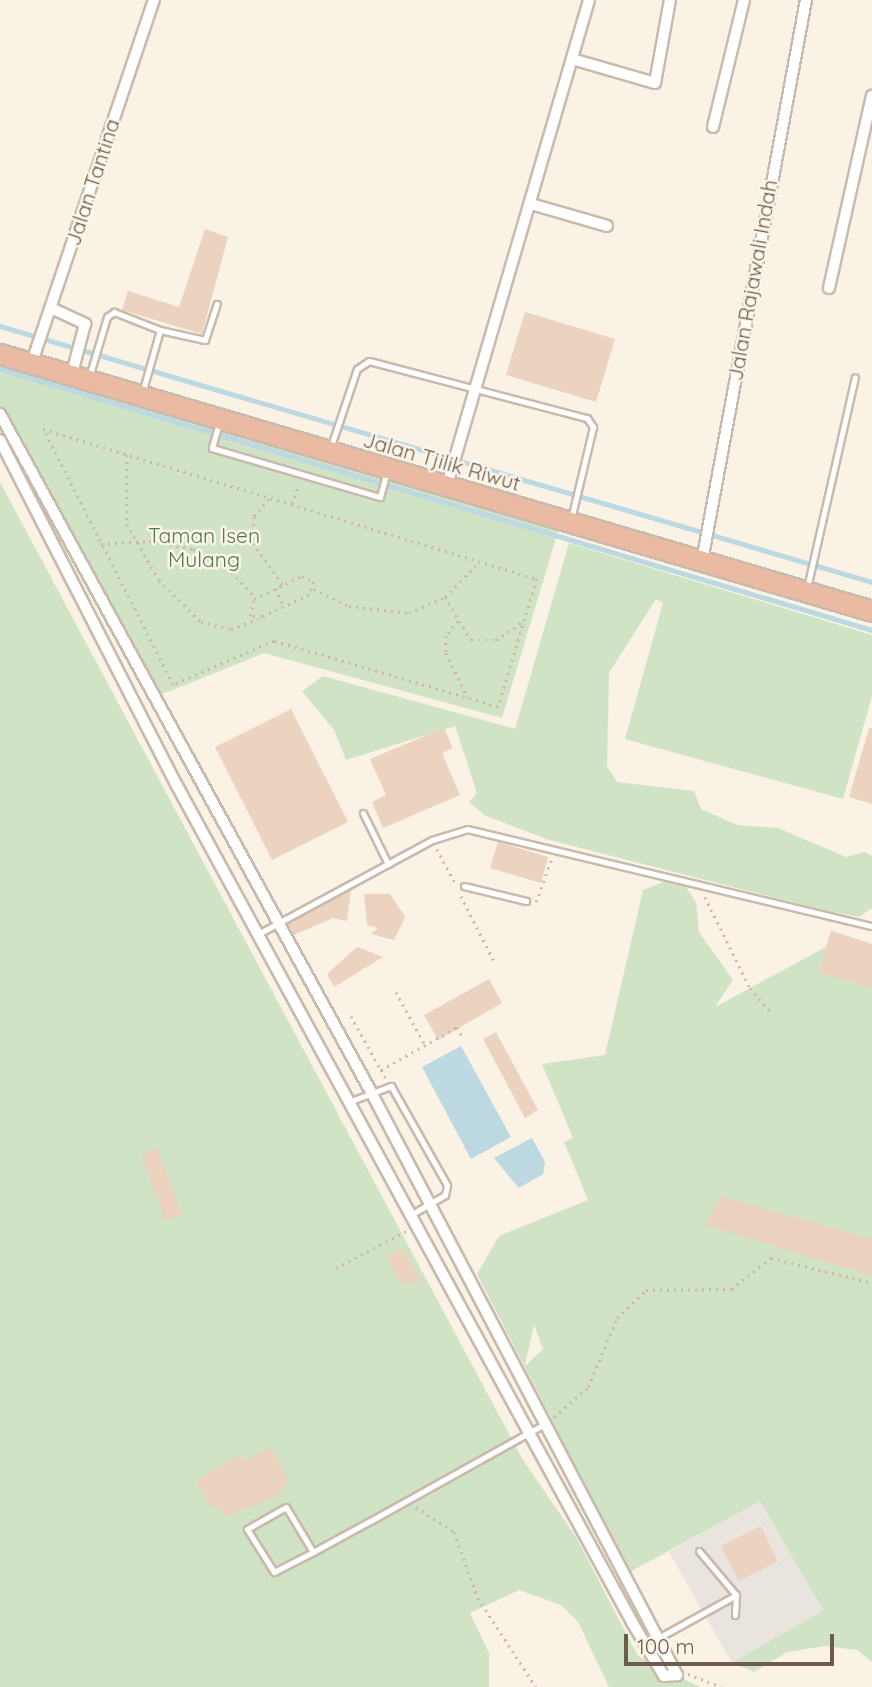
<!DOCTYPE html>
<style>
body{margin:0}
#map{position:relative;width:872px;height:1687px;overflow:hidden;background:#f9f2e5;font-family:Quicksand,sans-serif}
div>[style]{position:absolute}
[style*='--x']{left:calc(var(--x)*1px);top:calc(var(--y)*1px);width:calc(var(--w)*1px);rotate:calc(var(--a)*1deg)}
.industrial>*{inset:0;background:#e9e4de}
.green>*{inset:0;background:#d0e4c5}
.water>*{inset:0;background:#bcd8e0}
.stream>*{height:4.5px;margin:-2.25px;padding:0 2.25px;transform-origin:2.25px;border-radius:2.25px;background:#bcd8e0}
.building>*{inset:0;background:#ebd3c0}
.path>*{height:2.5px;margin-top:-1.25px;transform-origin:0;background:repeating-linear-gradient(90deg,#cfb7a3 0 2px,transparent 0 7px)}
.roads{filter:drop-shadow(2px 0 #c8baac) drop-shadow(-2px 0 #c8baac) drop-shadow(0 2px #c8baac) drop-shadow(0 -2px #c8baac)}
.lane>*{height:5px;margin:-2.5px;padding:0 2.5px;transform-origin:2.5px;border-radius:2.5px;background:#fff}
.street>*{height:10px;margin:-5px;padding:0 5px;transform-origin:5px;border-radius:5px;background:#fff}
.highway>*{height:19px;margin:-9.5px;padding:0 9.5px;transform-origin:9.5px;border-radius:9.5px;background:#ebbaa3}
span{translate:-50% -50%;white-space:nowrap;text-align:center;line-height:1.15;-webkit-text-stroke:5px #fcf6ea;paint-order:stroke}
.street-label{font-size:21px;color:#6e5b4d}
.park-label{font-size:21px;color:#55784a}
.scale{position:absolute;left:624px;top:1634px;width:210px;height:32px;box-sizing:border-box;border:4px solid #6e5b4d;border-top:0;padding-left:9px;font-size:21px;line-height:24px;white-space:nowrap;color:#6e5b4d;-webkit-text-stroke:5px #fcf6ea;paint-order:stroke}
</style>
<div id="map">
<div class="industrial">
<i style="clip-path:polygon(760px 1500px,823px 1610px,732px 1663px,669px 1552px)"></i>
</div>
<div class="green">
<i style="clip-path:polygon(0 357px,559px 528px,502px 718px,264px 653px,150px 699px,0 430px)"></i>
<i style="clip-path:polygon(0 482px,523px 1460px,576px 1537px,638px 1656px,700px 1687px,609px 1687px,578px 1622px,561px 1605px,519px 1590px,470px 1613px,489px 1653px,489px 1687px,0 1687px)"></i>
<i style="clip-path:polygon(569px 543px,872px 635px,872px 696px,843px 799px,625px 739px,663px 603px,656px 599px,609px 673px,607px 766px,617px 782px,694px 791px,701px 809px,737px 825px,778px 828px,846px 857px,865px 852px,872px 856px,872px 908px,859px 917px,823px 910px,549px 840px,484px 815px,469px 802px,477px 793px,455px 726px,346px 760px,334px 730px,302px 691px,323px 676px,515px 729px)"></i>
<i style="clip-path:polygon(evenodd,666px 881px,686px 887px,696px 902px,699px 932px,733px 980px,715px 1007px,826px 947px,831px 931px,872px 944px,872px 1662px,857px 1650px,825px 1646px,787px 1652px,754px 1672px,732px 1663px,823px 1610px,760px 1501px,630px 1572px,477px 1274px,499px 1236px,588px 1200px,564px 1142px,573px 1138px,542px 1064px,605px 1055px,643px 890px,666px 881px,534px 1325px,543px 1349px,526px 1365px,525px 1365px,534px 1325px)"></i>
</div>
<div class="water">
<i style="clip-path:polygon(461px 1046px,511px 1137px,471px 1159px,422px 1067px)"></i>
<i style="clip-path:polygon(532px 1138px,545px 1162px,543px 1174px,519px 1188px,494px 1158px)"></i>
</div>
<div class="stream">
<i style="--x:0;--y:326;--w:909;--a:16.36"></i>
<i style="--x:0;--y:369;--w:910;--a:16.66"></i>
</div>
<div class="building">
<i style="clip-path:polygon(205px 229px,228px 237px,202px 334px,122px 310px,128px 291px,179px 307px)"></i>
<i style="clip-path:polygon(525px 312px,615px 339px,596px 402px,506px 375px)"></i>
<i style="clip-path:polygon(291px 709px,348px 822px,272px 860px,215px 747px)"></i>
<i style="clip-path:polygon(444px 728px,453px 748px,442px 753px,460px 795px,383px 828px,372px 802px,386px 795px,370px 759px)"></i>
<i style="clip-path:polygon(869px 728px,872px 728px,872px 804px,849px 797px)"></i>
<i style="clip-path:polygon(498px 842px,548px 857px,541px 883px,490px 868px)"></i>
<i style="clip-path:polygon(351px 890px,347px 921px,333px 918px,294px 935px,288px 924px)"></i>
<i style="clip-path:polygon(364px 894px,390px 894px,405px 917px,394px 940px,371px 934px,378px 928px,367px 925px)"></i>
<i style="clip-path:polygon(831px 931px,872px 944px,872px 988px,819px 972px)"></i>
<i style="clip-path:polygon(357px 947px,383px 957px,334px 987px,327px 974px)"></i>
<i style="clip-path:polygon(489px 979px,502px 1003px,438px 1040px,424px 1015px)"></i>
<i style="clip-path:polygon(496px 1032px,538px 1110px,525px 1118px,483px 1039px)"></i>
<i style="clip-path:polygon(157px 1148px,182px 1215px,165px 1221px,141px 1155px)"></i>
<i style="clip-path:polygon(721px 1196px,872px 1239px,872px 1276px,705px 1225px)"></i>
<i style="clip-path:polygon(403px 1248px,421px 1281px,401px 1285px,386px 1257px)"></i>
<i style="clip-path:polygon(270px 1447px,288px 1479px,278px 1496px,225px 1517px,218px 1505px,211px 1508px,196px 1481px,240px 1454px,244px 1461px)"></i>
<i style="clip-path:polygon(761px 1526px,778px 1561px,739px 1581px,721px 1546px)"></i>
</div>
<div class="path">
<i style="--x:43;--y:429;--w:516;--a:16.89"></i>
<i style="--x:537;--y:579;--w:134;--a:106.9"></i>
<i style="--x:498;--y:707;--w:234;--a:-163.6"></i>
<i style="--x:274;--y:641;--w:110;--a:156.5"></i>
<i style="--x:173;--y:685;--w:287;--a:-116.9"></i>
<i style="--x:127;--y:455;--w:69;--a:90"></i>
<i style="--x:127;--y:524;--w:64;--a:60.3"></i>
<i style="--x:159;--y:580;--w:59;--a:45"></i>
<i style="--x:201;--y:622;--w:31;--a:13"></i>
<i style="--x:231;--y:629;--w:29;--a:-20"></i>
<i style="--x:269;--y:499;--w:23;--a:130"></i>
<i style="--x:254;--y:517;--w:26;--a:92"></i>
<i style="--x:253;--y:543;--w:52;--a:54.5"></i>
<i style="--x:292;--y:504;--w:21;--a:-73"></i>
<i style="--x:101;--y:544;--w:48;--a:-3.6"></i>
<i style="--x:149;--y:541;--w:45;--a:10.3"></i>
<i style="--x:193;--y:549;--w:38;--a:28"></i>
<i style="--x:227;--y:567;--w:42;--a:46.9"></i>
<i style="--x:302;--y:576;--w:13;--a:27"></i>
<i style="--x:314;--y:582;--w:14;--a:111"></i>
<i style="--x:309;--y:595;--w:52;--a:154.9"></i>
<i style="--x:262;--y:617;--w:12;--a:-175"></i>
<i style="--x:250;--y:616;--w:17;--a:-77"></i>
<i style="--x:254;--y:599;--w:53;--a:-25.6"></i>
<i style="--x:276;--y:588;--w:21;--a:67"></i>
<i style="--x:314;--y:589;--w:39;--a:26"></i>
<i style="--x:349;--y:606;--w:60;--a:6.7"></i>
<i style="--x:409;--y:613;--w:39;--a:-24"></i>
<i style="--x:445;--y:597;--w:49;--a:-45.8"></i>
<i style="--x:445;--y:597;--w:50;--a:58.8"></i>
<i style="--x:471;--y:640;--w:25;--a:0"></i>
<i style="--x:496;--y:640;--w:32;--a:-35"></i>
<i style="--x:458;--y:621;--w:19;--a:129"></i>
<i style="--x:446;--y:636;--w:17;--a:90"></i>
<i style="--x:446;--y:653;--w:50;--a:63.9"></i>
<i style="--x:437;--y:849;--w:38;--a:62"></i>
<i style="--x:461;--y:896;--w:77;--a:63.1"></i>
<i style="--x:705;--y:897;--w:102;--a:63.7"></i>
<i style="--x:750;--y:988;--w:35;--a:49"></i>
<i style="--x:536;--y:902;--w:45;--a:-70.3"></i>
<i style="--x:396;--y:992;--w:60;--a:61.3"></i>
<i style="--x:351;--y:1016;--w:62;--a:60.9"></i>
<i style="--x:385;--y:1078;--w:9;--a:-117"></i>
<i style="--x:381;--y:1070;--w:87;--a:-29.5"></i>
<i style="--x:457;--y:1027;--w:14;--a:60"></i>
<i style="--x:336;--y:1268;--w:79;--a:-27.9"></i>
<i style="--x:554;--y:1417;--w:45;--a:-41.4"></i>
<i style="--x:588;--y:1387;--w:75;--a:-67.2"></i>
<i style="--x:617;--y:1318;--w:40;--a:-44"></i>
<i style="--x:646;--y:1290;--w:85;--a:-0.7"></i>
<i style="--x:731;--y:1289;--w:51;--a:-37.8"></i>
<i style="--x:771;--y:1258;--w:104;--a:13.9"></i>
<i style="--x:416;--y:1507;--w:45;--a:33.3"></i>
<i style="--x:454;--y:1532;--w:70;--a:70"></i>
<i style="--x:478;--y:1598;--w:106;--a:56.9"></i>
<i style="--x:688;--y:1674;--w:36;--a:21"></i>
</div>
<div class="roads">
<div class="lane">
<i style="--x:160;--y:330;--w:46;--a:12.5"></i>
<i style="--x:205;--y:340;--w:38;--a:-72"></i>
<i style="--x:89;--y:377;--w:63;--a:-73.3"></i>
<i style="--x:107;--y:317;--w:9;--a:-36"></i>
<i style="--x:114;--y:312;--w:49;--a:21.4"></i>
<i style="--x:160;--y:330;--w:66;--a:105.9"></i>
<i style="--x:219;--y:423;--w:26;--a:106"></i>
<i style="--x:212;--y:448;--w:175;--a:16.3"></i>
<i style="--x:380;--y:497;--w:27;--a:-75"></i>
<i style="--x:330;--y:449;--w:84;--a:-71.4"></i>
<i style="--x:357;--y:369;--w:14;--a:-34"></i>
<i style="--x:369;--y:361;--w:225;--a:14.7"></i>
<i style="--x:587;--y:418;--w:11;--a:56"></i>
<i style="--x:593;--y:427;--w:95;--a:103.4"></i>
<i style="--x:807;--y:588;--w:216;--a:-77.2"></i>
<i style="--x:363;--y:813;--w:57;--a:63.9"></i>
<i style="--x:464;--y:886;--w:64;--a:13.6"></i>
<i style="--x:260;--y:933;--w:196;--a:-28.4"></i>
<i style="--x:432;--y:840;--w:37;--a:-17"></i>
<i style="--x:467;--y:829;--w:416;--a:13.5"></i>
<i style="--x:351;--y:1101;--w:43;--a:-20.6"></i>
<i style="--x:391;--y:1086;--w:114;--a:60.5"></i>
<i style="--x:447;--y:1185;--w:10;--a:101"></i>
<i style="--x:445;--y:1195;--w:38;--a:150"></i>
<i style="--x:699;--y:1551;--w:57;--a:49.9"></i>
<i style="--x:313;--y:1552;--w:52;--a:-121"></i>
<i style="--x:286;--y:1507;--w:45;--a:150.6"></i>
<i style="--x:247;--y:1529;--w:51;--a:57.9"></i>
<i style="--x:274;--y:1572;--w:44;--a:-27.1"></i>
<i style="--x:313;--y:1552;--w:67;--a:-28.5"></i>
<i style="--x:372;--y:1520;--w:199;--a:-29.1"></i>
<i style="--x:660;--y:1637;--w:87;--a:-28.9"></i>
<i style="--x:736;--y:1595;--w:20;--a:93"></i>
</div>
<div class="street">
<i style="--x:572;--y:59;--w:86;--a:16.1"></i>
<i style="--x:655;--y:83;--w:84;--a:-79.8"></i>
<i style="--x:713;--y:127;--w:131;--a:-76.3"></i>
<i style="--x:531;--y:204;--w:79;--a:16.1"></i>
<i style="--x:829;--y:288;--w:197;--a:-77.4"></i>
<i style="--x:51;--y:308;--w:38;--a:25"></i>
<i style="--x:85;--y:324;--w:55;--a:104.8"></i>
<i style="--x:31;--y:365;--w:385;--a:-71.4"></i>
<i style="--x:0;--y:414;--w:771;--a:61.31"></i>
<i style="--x:370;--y:1090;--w:661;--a:62.31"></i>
<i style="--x:677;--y:1675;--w:13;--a:176"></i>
<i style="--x:664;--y:1676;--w:63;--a:-120.7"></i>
<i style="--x:632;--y:1622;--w:954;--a:-118.55"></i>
<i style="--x:176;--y:784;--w:386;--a:-117.1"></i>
<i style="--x:447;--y:485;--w:505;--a:-73.68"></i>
<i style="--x:702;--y:561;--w:571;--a:-79.5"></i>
</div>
<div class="highway">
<i style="--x:0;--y:354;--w:909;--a:16.42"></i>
</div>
</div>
<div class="street-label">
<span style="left:92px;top:182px;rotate:-72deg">Jalan Tantina</span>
<span style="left:752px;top:280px;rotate:-80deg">Jalan Rajawali Indah</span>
<span style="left:442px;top:461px;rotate:16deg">Jalan Tjilik Riwut</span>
</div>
<div class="park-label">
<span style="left:204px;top:547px">Taman Isen<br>Mulang</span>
</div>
<div class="scale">100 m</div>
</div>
